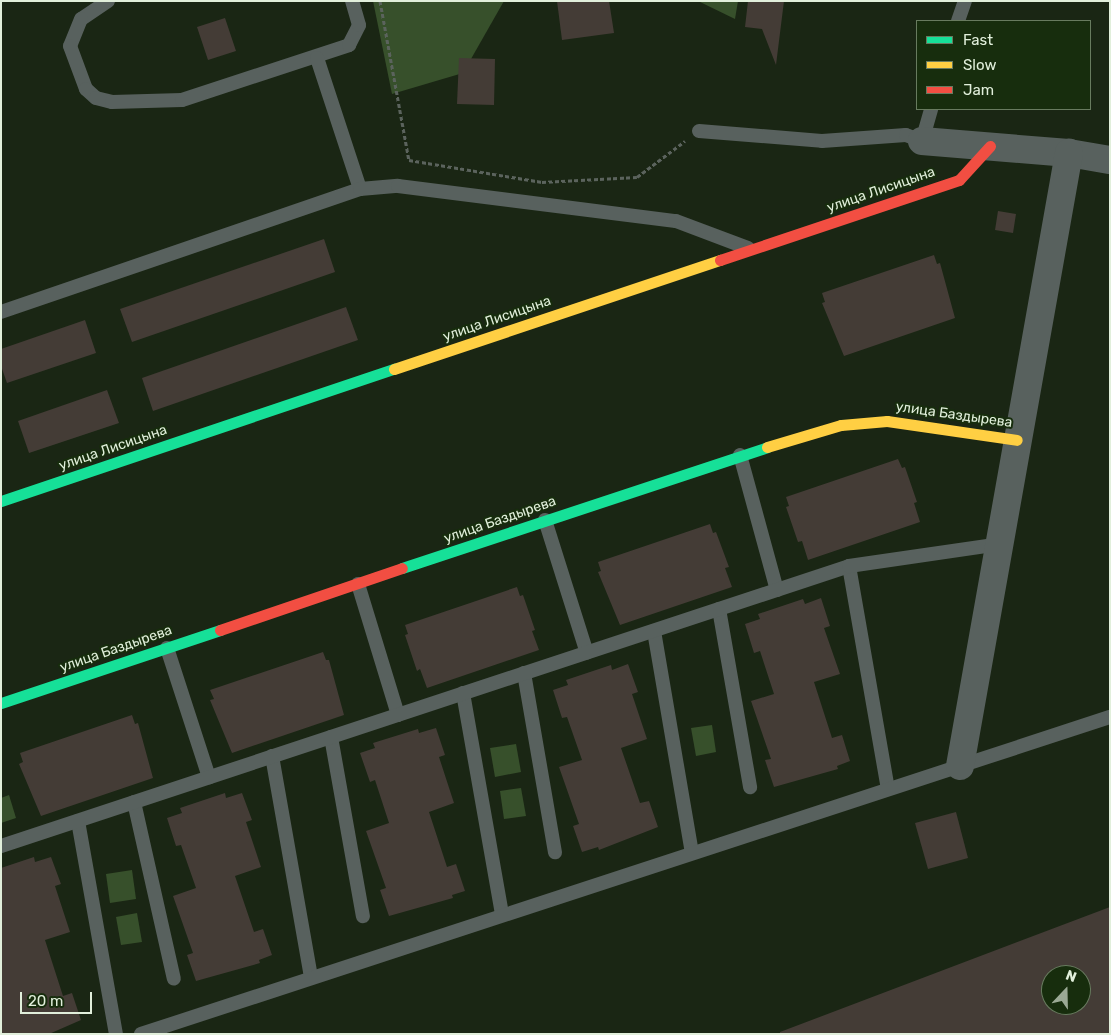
<!DOCTYPE html>
<meta charset="utf-8">
<style>
body{margin:0}
#map{position:relative;width:1111px;height:1035px;overflow:hidden;background:#1a2614;font-family:Rubik,sans-serif}
div>[style]{position:absolute}
[style*='--x']{left:calc(var(--x)*1px);top:calc(var(--y)*1px);width:calc(var(--w)*1px);rotate:calc(var(--a)*1deg)}
.green>*{inset:0;background:#37502b}
.building>*{inset:0;background:#443c36}
.path>*{height:3px;margin-top:-1.5px;transform-origin:0;background:repeating-linear-gradient(90deg,#5b635d 0 4px,transparent 0 6.5px)}
.lane>*{height:14px;margin:-7px;padding:0 7px;transform-origin:7px;border-radius:7px;background:#58615e}
.street>*{height:28px;margin:-14px;padding:0 14px;transform-origin:14px;border-radius:14px;background:#58615e}
.fast>*{height:11px;margin:-5.5px;padding:0 5.5px;transform-origin:5.5px;border-radius:5.5px;background:#16e098}
.slow>*{height:11px;margin:-5.5px;padding:0 5.5px;transform-origin:5.5px;border-radius:5.5px;background:#ffcf43}
.jam>*{height:11px;margin:-5.5px;padding:0 5.5px;transform-origin:5.5px;border-radius:5.5px;background:#f24e42}
span{translate:-50% -50%;white-space:nowrap;text-align:center;line-height:1.15;-webkit-text-stroke:4px #172d0d;paint-order:stroke}
.street-label{font-size:14px;color:#e1efdb}
.frame{position:absolute;inset:0;border:2px solid #e1efdb;pointer-events:none}
.legend{position:absolute;left:916px;top:20px;width:175px;height:90px;box-sizing:border-box;background:#172d0d;border:1px solid #687b5f;margin:0;padding:6px 9px;list-style:none;font-size:15px;color:#e1efdb}
.legend li{display:flex;align-items:center;gap:10px;height:25px}
.legend b{width:25px;border:1px solid #687b5f}
.north{position:absolute;left:1041px;top:965px;width:50px;height:50px;box-sizing:border-box;background:#172d0d;border:1px solid #687b5f;border-radius:50%;rotate:21deg;font-size:14px;font-weight:700;line-height:20px;text-align:center;color:#e1efdb}
.north::after{content:'';display:block;margin:auto;width:18px;height:22px;background:#9ba995;clip-path:polygon(50% 0,100% 100%,50% 72%,0 100%)}
.scale{position:absolute;left:20px;top:992px;width:72px;height:22px;box-sizing:border-box;border:2px solid #e1efdb;border-top:0;padding-left:6px;font-size:15px;line-height:18px;white-space:nowrap;color:#e1efdb;-webkit-text-stroke:4px #172d0d;paint-order:stroke}
</style>
<div id="map">
<div class="green">
<i style="clip-path:polygon(373px 1px,504px 1px,463px 73px,392px 94px)"></i>
<i style="clip-path:polygon(698px 1px,738px 1px,735px 19px)"></i>
<i style="clip-path:polygon(712px 725px,716px 752px,696px 756px,691px 728px)"></i>
<i style="clip-path:polygon(516px 744px,521px 772px,495px 777px,490px 748px)"></i>
<i style="clip-path:polygon(521px 788px,526px 816px,504px 819px,500px 791px)"></i>
<i style="clip-path:polygon(9px 795px,16px 818px,1px 823px,1px 798px)"></i>
<i style="clip-path:polygon(132px 870px,136px 899px,110px 903px,106px 874px)"></i>
<i style="clip-path:polygon(137px 913px,142px 942px,121px 945px,116px 917px)"></i>
</div>
<div class="building">
<i style="clip-path:polygon(557px 1px,609px 1px,614px 33px,562px 40px)"></i>
<i style="clip-path:polygon(748px 1px,784px 1px,776px 65px,762px 29px,745px 27px)"></i>
<i style="clip-path:polygon(225px 18px,236px 51px,208px 60px,197px 27px)"></i>
<i style="clip-path:polygon(459px 58px,495px 59px,494px 105px,457px 104px)"></i>
<i style="clip-path:polygon(998px 211px,1016px 214px,1013px 233px,995px 230px)"></i>
<i style="clip-path:polygon(324px 239px,335px 272px,132px 342px,120px 309px)"></i>
<i style="clip-path:polygon(934px 255px,937px 264px,940px 263px,955px 318px,844px 356px,822px 303px,825px 302px,822px 293px)"></i>
<i style="clip-path:polygon(346px 307px,358px 340px,153px 411px,142px 378px)"></i>
<i style="clip-path:polygon(85px 320px,96px 353px,7px 383px,1px 366px,1px 349px)"></i>
<i style="clip-path:polygon(107px 390px,119px 423px,29px 453px,18px 421px)"></i>
<i style="clip-path:polygon(898px 459px,902px 468px,905px 467px,917px 502px,914px 503px,920px 522px,808px 560px,802px 541px,798px 542px,786px 507px,789px 506px,786px 497px)"></i>
<i style="clip-path:polygon(710px 524px,713px 533px,716px 532px,729px 567px,725px 568px,732px 587px,620px 625px,598px 572px,601px 571px,598px 562px)"></i>
<i style="clip-path:polygon(517px 587px,520px 596px,523px 595px,535px 630px,532px 631px,539px 650px,427px 688px,420px 669px,417px 671px,405px 635px,408px 634px,405px 625px)"></i>
<i style="clip-path:polygon(821px 598px,830px 626px,824px 628px,840px 674px,814px 682px,832px 738px,842px 735px,850px 761px,837px 766px,838px 769px,774px 787px,765px 760px,771px 759px,751px 701px,774px 694px,760px 651px,754px 653px,745px 624px,760px 619px,758px 614px,803px 599px,805px 604px)"></i>
<i style="clip-path:polygon(323px 652px,326px 660px,329px 660px,344px 715px,232px 753px,210px 700px,214px 699px,210px 690px)"></i>
<i style="clip-path:polygon(628px 664px,638px 692px,632px 694px,647px 739px,621px 748px,640px 803px,649px 801px,658px 827px,599px 850px,598px 847px,582px 852px,573px 826px,579px 824px,559px 767px,582px 760px,567px 717px,562px 718px,553px 690px,568px 685px,566px 680px,611px 665px,612px 670px)"></i>
<i style="clip-path:polygon(132px 715px,135px 724px,138px 723px,153px 778px,41px 816px,19px 764px,23px 762px,20px 753px)"></i>
<i style="clip-path:polygon(436px 728px,445px 755px,439px 757px,454px 803px,429px 812px,447px 867px,456px 864px,465px 891px,452px 895px,453px 898px,389px 916px,380px 890px,386px 888px,366px 831px,389px 823px,375px 780px,370px 782px,360px 753px,375px 748px,373px 743px,418px 729px,419px 733px)"></i>
<i style="clip-path:polygon(225px 793px,226px 798px,242px 793px,252px 820px,246px 822px,261px 867px,235px 876px,254px 932px,263px 929px,272px 955px,259px 960px,260px 963px,196px 981px,187px 955px,193px 953px,173px 896px,196px 888px,181px 845px,176px 846px,167px 818px,182px 813px,180px 808px)"></i>
<i style="clip-path:polygon(956px 812px,968px 858px,928px 869px,915px 823px)"></i>
<i style="clip-path:polygon(34px 857px,35px 862px,51px 857px,61px 884px,55px 886px,70px 932px,45px 940px,63px 996px,72px 993px,81px 1020px,49px 1034px,1px 1034px,1px 868px)"></i>
<i style="clip-path:polygon(evenodd,1110px 907px,1110px 1034px,780px 1034px,780px 1032px,1110px 907px,1051px 975px,1081px 975px,1081px 1005px,1051px 1005px,1051px 975px)"></i>
</div>
<div class="path">
<i style="--x:380;--y:1;--w:162;--a:79.7"></i>
<i style="--x:409;--y:160;--w:135;--a:9.4"></i>
<i style="--x:542;--y:182;--w:95;--a:-3"></i>
<i style="--x:637;--y:177;--w:60;--a:-36.9"></i>
</div>
<div class="lane">
<i style="--x:108;--y:1;--w:32;--a:146"></i>
<i style="--x:81;--y:19;--w:29;--a:112"></i>
<i style="--x:70;--y:46;--w:46;--a:69.6"></i>
<i style="--x:86;--y:89;--w:13;--a:42"></i>
<i style="--x:96;--y:98;--w:16;--a:14"></i>
<i style="--x:112;--y:102;--w:70;--a:-1.6"></i>
<i style="--x:182;--y:100;--w:176;--a:-18.2"></i>
<i style="--x:349;--y:45;--w:22;--a:-63"></i>
<i style="--x:359;--y:25;--w:25;--a:-106"></i>
<i style="--x:958;--y:21;--w:21;--a:-71"></i>
<i style="--x:317;--y:58;--w:138;--a:71.8"></i>
<i style="--x:699;--y:131;--w:123;--a:4.6"></i>
<i style="--x:822;--y:141;--w:84;--a:-4.1"></i>
<i style="--x:906;--y:135;--w:17;--a:21"></i>
<i style="--x:922;--y:141;--w:33;--a:-74"></i>
<i style="--x:1;--y:312;--w:379;--a:-18.9"></i>
<i style="--x:360;--y:189;--w:38;--a:-5"></i>
<i style="--x:398;--y:186;--w:280;--a:7.2"></i>
<i style="--x:676;--y:221;--w:77;--a:20.6"></i>
<i style="--x:740;--y:455;--w:140;--a:74.7"></i>
<i style="--x:545;--y:520;--w:139;--a:72.5"></i>
<i style="--x:849;--y:566;--w:226;--a:80.1"></i>
<i style="--x:358;--y:584;--w:137;--a:73"></i>
<i style="--x:719;--y:609;--w:181;--a:80.1"></i>
<i style="--x:654;--y:631;--w:225;--a:80.3"></i>
<i style="--x:167;--y:648;--w:136;--a:72"></i>
<i style="--x:524;--y:673;--w:182;--a:80.2"></i>
<i style="--x:463;--y:693;--w:225;--a:80"></i>
<i style="--x:331;--y:737;--w:182;--a:79.9"></i>
<i style="--x:272;--y:756;--w:225;--a:80"></i>
<i style="--x:134;--y:802;--w:181;--a:77.3"></i>
<i style="--x:78;--y:821;--w:216;--a:79.9"></i>
<i style="--x:1;--y:846;--w:893;--a:-18.27"></i>
<i style="--x:849;--y:566;--w:152;--a:-8.3"></i>
<i style="--x:141;--y:1034;--w:1020;--a:-18.12"></i>
</div>
<div class="street">
<i style="--x:922;--y:141;--w:147;--a:4.7"></i>
<i style="--x:1069;--y:153;--w:42;--a:9.7"></i>
<i style="--x:960;--y:766;--w:623;--a:-79.92"></i>
</div>
<div class="fast">
<i style="--x:1;--y:501;--w:415;--a:-18.6"></i>
<i style="--x:402;--y:568;--w:385;--a:-18.3"></i>
<i style="--x:1;--y:703;--w:231;--a:-18.4"></i>
</div>
<div class="slow">
<i style="--x:394;--y:369;--w:344;--a:-18.5"></i>
<i style="--x:767;--y:447;--w:77;--a:-16.6"></i>
<i style="--x:841;--y:425;--w:46;--a:-5"></i>
<i style="--x:887;--y:421;--w:131;--a:8.3"></i>
</div>
<div class="jam">
<i style="--x:720;--y:260;--w:252;--a:-18.5"></i>
<i style="--x:959;--y:180;--w:46;--a:-47.6"></i>
<i style="--x:220;--y:630;--w:192;--a:-18.8"></i>
</div>
<div class="street-label">
<span style="left:881px;top:190px;rotate:-19deg">улица Лисицына</span>
<span style="left:497px;top:319px;rotate:-19deg">улица Лисицына</span>
<span style="left:954px;top:415px;rotate:8deg">улица Баздырева</span>
<span style="left:113px;top:448px;rotate:-19deg">улица Лисицына</span>
<span style="left:500px;top:520px;rotate:-19deg">улица Баздырева</span>
<span style="left:116px;top:649px;rotate:-19deg">улица Баздырева</span>
</div>
<div class="frame"></div>
<ul class="legend">
<li><b style="height:6px;background:#16e098"></b>Fast</li>
<li><b style="height:6px;background:#ffcf43"></b>Slow</li>
<li><b style="height:6px;background:#f24e42"></b>Jam</li>
</ul>
<div class="north">N</div>
<div class="scale">20 m</div>
</div>
